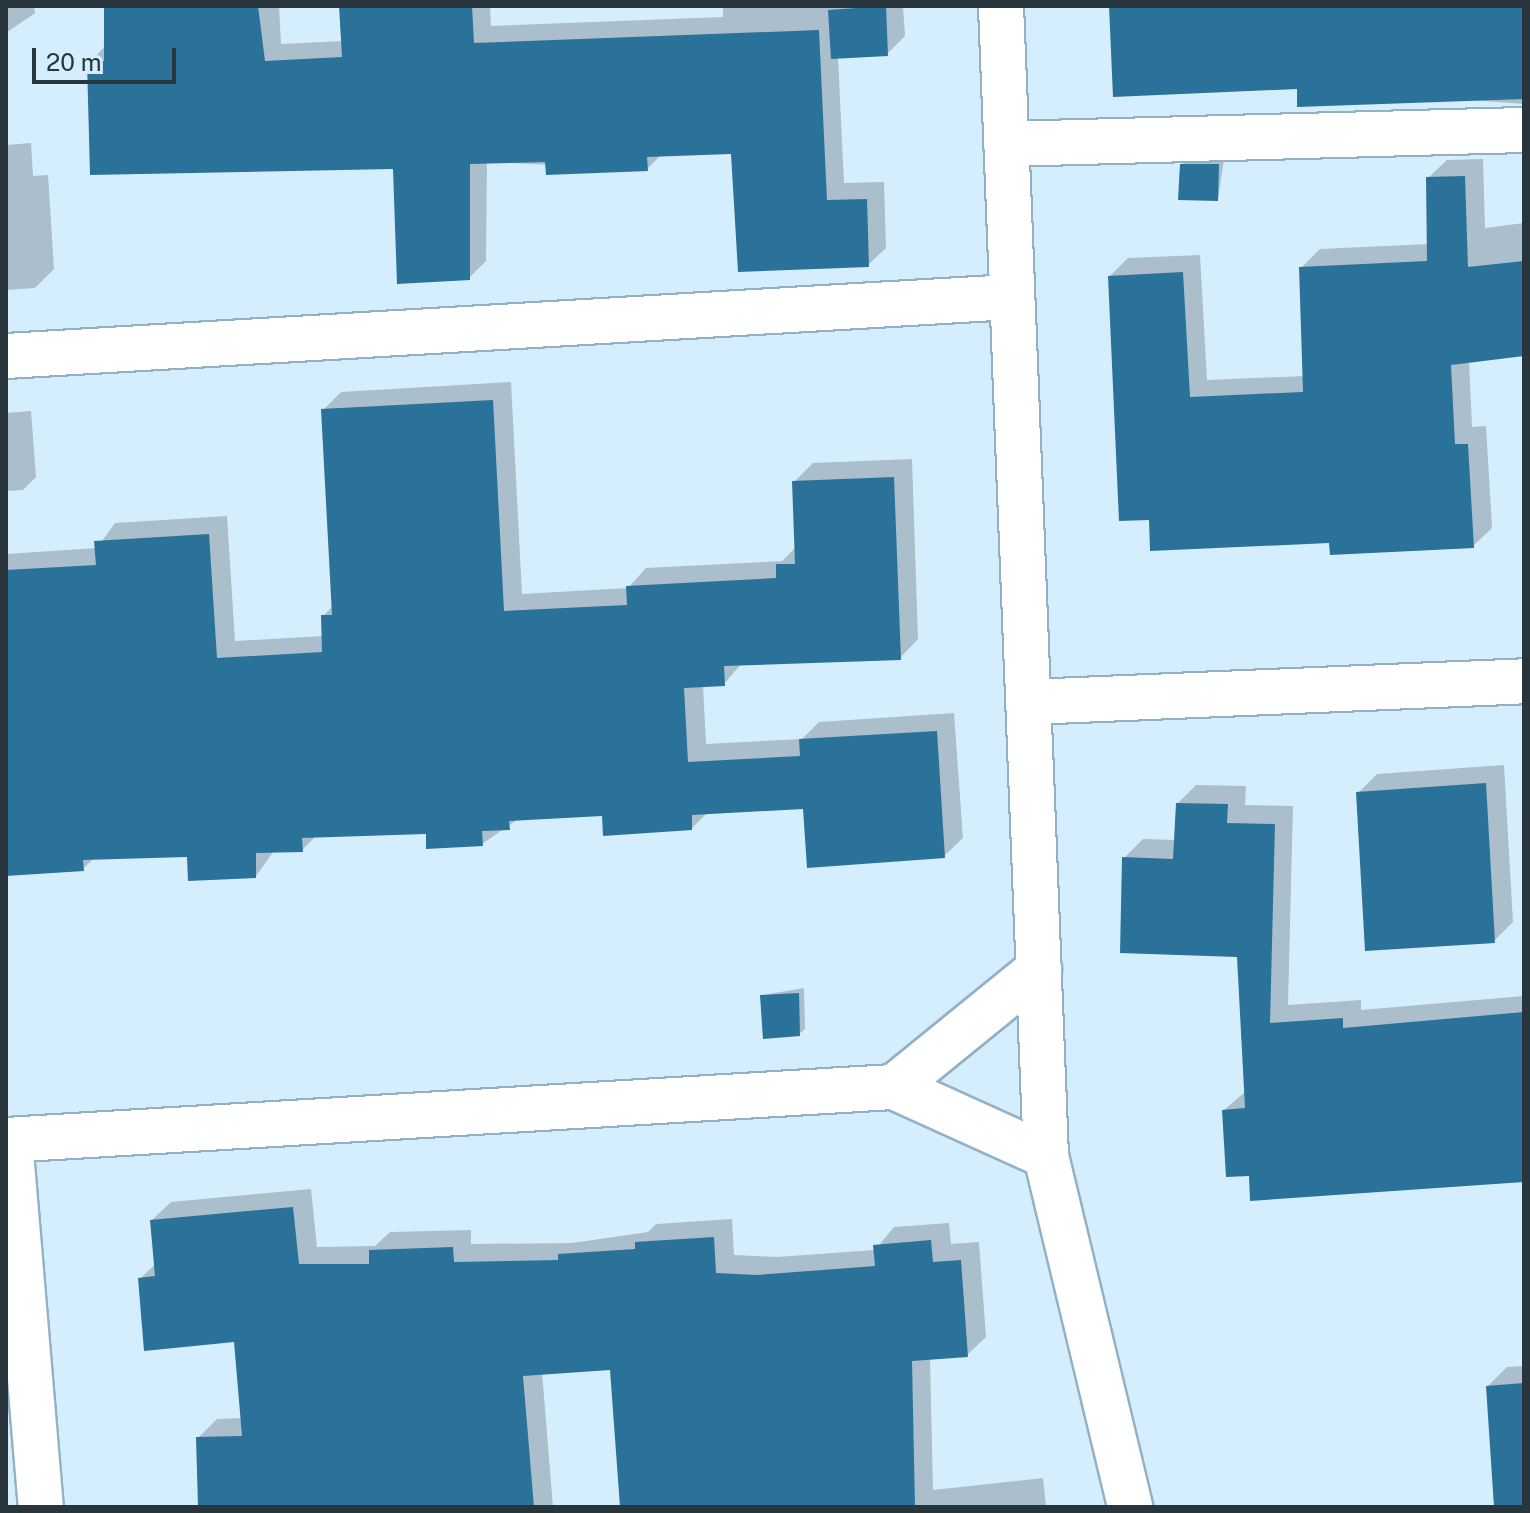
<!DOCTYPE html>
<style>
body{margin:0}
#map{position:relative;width:1530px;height:1513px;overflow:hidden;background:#d5eefe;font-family:"Public Sans",sans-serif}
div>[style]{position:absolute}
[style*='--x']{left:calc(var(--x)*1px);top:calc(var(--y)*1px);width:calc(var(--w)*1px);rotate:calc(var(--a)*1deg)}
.shadow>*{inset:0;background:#0003}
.building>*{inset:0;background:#2a7299}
.roads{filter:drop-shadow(2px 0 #93b1c4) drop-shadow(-2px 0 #93b1c4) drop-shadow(0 2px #93b1c4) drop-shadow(0 -2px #93b1c4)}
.minor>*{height:44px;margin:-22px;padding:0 22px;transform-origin:22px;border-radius:22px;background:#fff}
span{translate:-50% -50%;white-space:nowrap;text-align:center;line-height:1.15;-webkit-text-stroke:8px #d5eefe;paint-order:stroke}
.frame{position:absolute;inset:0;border:8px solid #29353d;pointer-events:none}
.scale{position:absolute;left:32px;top:48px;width:144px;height:36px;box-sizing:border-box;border:4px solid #29353d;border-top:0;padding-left:10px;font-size:24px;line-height:28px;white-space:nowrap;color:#29353d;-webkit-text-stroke:6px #d5eefe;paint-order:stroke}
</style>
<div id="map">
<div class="shadow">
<i style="clip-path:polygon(6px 6px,34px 6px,35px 13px,6px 33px)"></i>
<i style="clip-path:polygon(106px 6px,279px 6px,281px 44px,343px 41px,341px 6px,490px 6px,491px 26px,723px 17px,723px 6px,903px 6px,905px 36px,887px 54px,838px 57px,844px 183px,884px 182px,886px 248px,868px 265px,733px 152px,662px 154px,647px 169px,487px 162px,486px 261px,469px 278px,395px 167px,89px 63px,106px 45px)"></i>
<i style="clip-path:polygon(1111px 6px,1524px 6px,1524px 104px,1299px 87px)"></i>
<i style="clip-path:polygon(31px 143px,33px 176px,48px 175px,54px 269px,35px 288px,6px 290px,6px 145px)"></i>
<i style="clip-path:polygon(1187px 159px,1224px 159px,1218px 199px,1182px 165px)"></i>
<i style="clip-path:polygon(1483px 159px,1485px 228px,1524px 223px,1524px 354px,1469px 361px,1472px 427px,1486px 426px,1492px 528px,1473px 546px,1331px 540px,1151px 518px,1110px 276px,1128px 258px,1200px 255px,1207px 380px,1305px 376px,1301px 268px,1320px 249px,1429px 244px,1428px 178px,1447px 160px)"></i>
<i style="clip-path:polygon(511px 382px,522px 594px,628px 588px,646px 568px,782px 561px,796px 547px,794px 482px,813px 463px,912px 459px,918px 639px,900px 658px,742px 663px,724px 684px,703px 685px,706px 744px,802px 739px,819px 722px,954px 713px,963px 838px,944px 856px,805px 807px,707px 813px,692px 828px,604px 814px,518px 819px,482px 844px,428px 832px,316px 836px,302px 850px,274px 851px,256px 876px,189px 854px,94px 858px,83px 869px,6px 874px,6px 554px,97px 548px,115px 523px,227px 516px,235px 641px,323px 636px,323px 616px,333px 606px,323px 410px,341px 392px)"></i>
<i style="clip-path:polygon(31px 411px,36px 477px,23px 490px,6px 491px,6px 413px)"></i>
<i style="clip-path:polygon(1504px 765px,1513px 922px,1494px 941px,1358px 793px,1377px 774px)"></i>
<i style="clip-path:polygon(1196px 785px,1246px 786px,1245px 805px,1293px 806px,1288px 1005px,1361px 1000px,1361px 1010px,1524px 996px,1524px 1180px,1251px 1174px,1224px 1110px,1246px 1091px,1239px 955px,1124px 858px,1143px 839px,1176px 840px,1177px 804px)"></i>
<i style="clip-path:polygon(804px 988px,805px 1029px,799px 1034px,763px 995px)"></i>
<i style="clip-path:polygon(311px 1189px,317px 1247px,375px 1246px,390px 1232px,471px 1230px,471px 1244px,572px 1243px,648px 1232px,656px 1224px,732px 1219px,734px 1255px,777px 1257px,875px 1250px,894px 1227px,949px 1223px,951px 1244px,979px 1242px,986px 1337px,967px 1355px,930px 1358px,933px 1490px,1043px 1478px,1046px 1507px,622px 1507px,612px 1368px,542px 1372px,553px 1507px,198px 1507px,198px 1438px,217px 1419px,243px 1418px,236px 1340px,140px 1279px,156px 1263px,152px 1220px,171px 1202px)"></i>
<i style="clip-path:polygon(1524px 1366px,1524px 1507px,1496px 1507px,1488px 1386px,1507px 1367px)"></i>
</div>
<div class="building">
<i style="clip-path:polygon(104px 6px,258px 6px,265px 61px,342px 57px,339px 6px,472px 6px,474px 43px,819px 30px,827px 200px,867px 199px,869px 267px,738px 272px,731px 154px,647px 157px,648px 171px,546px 175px,545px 162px,470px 164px,470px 280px,397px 284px,393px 169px,90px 175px,87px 62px,104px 61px)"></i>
<i style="clip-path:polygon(886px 6px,888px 56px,831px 59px,828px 10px)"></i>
<i style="clip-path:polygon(1109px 6px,1524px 6px,1524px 99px,1297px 107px,1297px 89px,1113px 97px)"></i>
<i style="clip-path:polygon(1180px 164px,1219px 164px,1218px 201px,1178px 200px)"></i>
<i style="clip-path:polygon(1465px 176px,1468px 267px,1524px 261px,1524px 356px,1451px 365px,1455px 444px,1468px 444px,1474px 548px,1330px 555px,1329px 543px,1150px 551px,1149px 520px,1119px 521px,1108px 276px,1183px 272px,1190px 397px,1303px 392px,1299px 267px,1427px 261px,1426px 177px)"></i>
<i style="clip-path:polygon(493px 400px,504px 611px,627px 605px,626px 586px,776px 578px,776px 564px,795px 564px,792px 481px,894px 477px,901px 660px,724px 666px,725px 686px,684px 688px,688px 762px,800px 756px,799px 739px,937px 731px,945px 858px,807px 868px,803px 809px,692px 815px,692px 830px,603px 836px,602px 816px,509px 821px,510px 830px,482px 831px,483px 846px,426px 849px,426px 834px,302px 838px,303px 852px,256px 853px,256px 878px,188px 881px,187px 857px,83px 860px,84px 871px,6px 876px,6px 570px,96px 565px,94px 541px,209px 534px,217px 658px,322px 652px,321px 615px,332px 615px,321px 409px)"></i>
<i style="clip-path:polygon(1486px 783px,1495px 943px,1365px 951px,1356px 792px)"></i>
<i style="clip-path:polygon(1176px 803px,1228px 804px,1227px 823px,1275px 824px,1270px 1023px,1343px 1018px,1343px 1028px,1524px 1012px,1524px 1182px,1250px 1201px,1249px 1176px,1226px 1177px,1222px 1110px,1245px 1108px,1237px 957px,1120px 953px,1122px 857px,1173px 859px)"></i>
<i style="clip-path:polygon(799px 993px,800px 1036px,763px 1039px,760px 995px)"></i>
<i style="clip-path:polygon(293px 1207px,299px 1264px,369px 1264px,369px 1250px,453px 1247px,454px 1262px,558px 1260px,558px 1254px,635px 1249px,635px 1242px,714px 1237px,716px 1273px,757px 1275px,875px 1266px,873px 1245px,931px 1240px,933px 1262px,961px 1260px,968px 1357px,912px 1361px,915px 1507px,620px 1507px,610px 1370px,523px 1376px,534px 1507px,198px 1507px,196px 1437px,242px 1436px,234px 1342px,144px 1351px,138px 1278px,155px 1276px,150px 1220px)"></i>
<i style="clip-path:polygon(1524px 1383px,1524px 1507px,1494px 1507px,1486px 1386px)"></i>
</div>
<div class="roads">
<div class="minor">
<i style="--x:1001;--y:6;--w:1151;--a:87.76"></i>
<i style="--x:1046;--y:1156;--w:361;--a:76.5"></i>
<i style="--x:1006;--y:144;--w:518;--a:-1.55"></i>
<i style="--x:6;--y:356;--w:1008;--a:-3.36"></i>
<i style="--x:1030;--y:702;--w:494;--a:-2.4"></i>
<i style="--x:894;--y:1087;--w:187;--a:-39.1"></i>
<i style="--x:6;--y:1140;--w:890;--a:-3.42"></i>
<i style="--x:894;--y:1087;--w:167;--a:24.4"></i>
<i style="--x:10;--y:1140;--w:368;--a:85.2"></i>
</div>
</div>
<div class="frame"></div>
<div class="scale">20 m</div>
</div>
